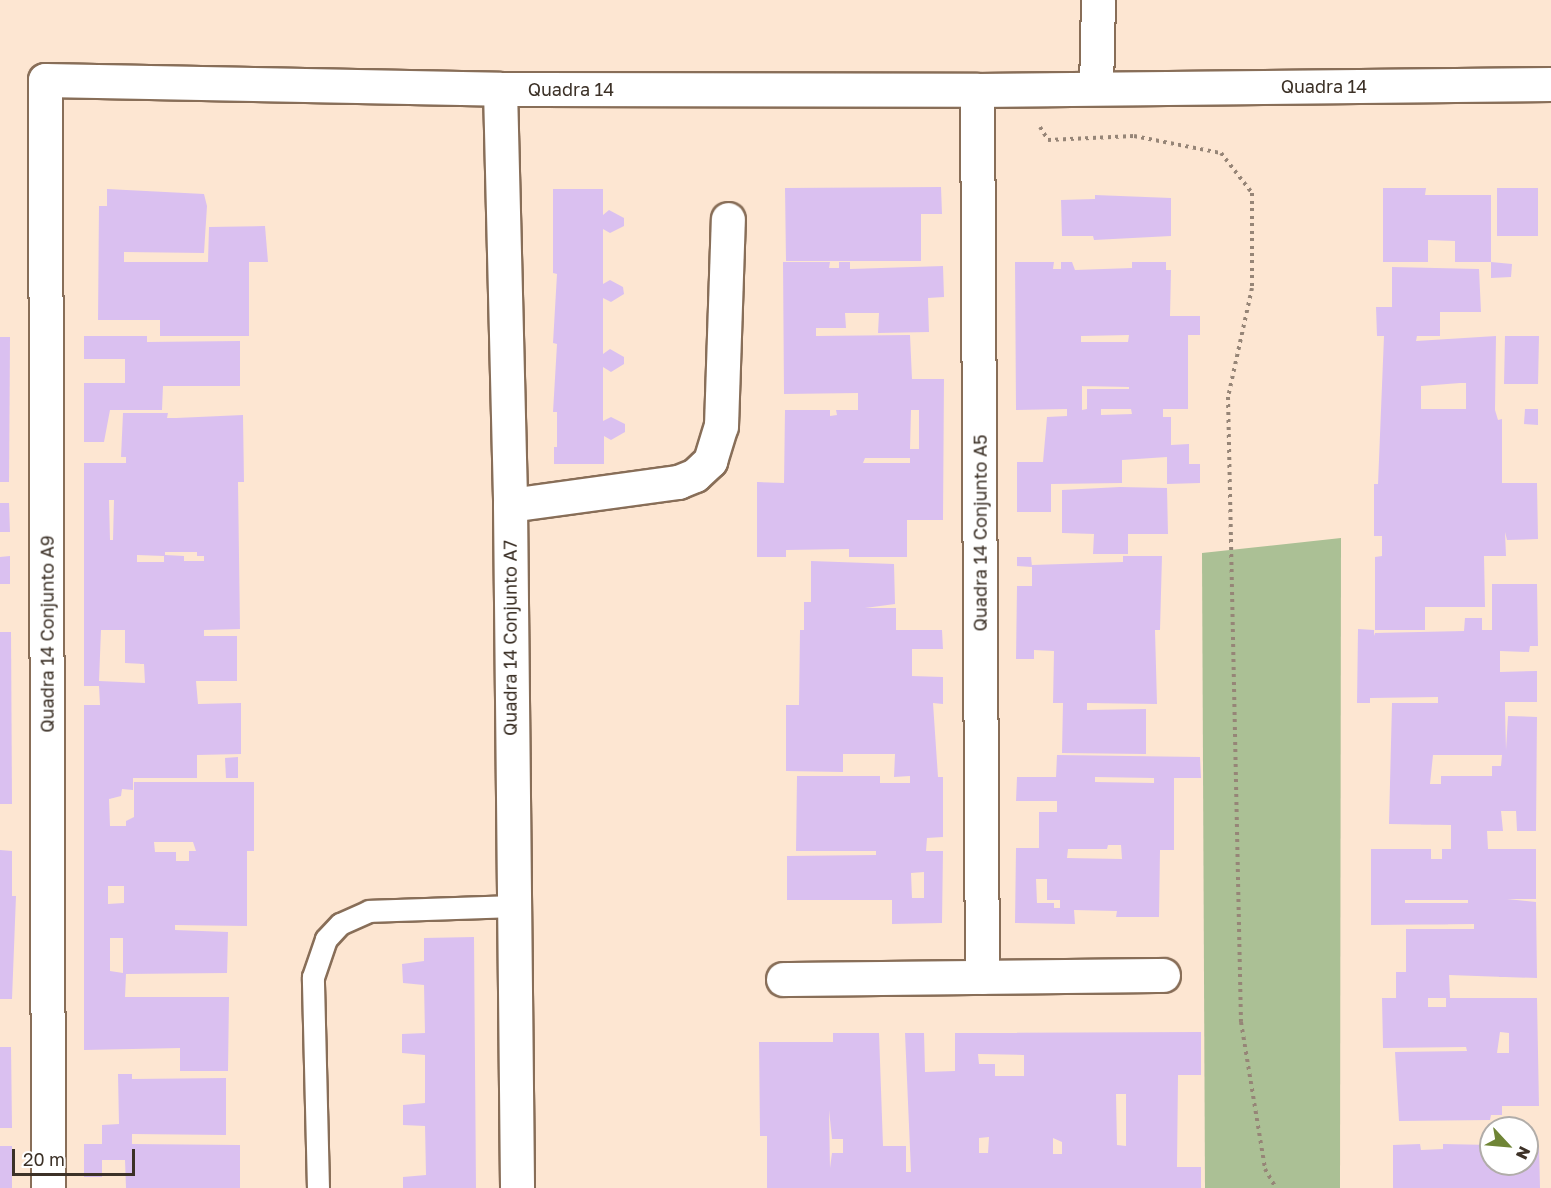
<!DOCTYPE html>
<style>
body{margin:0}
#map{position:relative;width:1551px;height:1188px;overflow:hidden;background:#fde6d2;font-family:"Golos Text",sans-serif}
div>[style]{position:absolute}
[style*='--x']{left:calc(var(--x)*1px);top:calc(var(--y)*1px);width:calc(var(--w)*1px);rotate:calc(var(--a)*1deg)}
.green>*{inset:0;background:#abc095}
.building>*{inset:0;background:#dac0f0}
.path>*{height:4px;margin-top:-2px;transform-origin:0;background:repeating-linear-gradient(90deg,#968577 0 3px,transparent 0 7.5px)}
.roads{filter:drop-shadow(2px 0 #886e58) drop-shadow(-2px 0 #886e58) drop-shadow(0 2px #886e58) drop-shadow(0 -2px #886e58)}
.service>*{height:21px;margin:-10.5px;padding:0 10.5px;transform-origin:10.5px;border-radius:10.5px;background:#fff}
.minor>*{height:33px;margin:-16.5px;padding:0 16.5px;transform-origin:16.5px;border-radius:16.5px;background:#fff}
span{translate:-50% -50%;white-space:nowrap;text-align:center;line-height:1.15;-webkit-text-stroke:6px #fff;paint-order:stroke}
.street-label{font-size:18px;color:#3c3127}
.north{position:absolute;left:1479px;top:1116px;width:60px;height:60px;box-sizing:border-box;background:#fff;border:2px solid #b1ada9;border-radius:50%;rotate:116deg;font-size:16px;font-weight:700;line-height:24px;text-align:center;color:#3c3127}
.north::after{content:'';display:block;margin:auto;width:21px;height:27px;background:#6f8536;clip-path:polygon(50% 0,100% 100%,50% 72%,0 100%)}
.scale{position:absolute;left:12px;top:1149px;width:123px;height:27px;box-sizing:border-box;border:3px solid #3c3127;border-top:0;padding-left:8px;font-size:18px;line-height:21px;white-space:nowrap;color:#3c3127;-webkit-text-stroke:4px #fff;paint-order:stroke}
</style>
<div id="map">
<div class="green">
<i style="clip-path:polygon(1341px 538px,1340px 1188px,1205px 1188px,1202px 553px)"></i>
</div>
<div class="building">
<i style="clip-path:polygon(941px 187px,942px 214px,921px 214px,921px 261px,786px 261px,785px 188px)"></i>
<i style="clip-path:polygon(1383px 188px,1426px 188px,1425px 195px,1491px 195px,1491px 262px,1455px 262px,1455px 241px,1428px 240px,1428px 262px,1383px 262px)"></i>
<i style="clip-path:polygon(1497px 188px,1538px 188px,1538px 236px,1497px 236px)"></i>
<i style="clip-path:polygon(107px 189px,204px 194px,207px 206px,204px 253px,124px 252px,124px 262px,208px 262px,209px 227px,265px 226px,268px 262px,249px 262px,249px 336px,160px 336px,160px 320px,98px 320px,99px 206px,107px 206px)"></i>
<i style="clip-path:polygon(553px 189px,603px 189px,603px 215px,609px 210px,624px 218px,624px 226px,610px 233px,603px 229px,603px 284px,610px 280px,623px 287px,624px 294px,611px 302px,603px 298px,603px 354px,610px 349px,624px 357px,624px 364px,611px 372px,603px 367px,603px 421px,611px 417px,625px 424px,625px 432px,611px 440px,604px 436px,604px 464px,554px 464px,554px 447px,557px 447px,557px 412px,553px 412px,557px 344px,553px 343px,557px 274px,553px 273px)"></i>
<i style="clip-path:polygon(1095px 195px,1171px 198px,1171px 236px,1094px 240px,1093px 236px,1062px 236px,1061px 200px,1095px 199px)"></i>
<i style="clip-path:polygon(evenodd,783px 262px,830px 262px,829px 268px,839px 268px,839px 262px,850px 262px,850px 269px,943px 266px,944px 297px,928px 298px,929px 332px,878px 333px,879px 313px,845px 313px,846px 328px,816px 328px,816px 336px,910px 335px,912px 379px,944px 379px,943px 520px,907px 520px,907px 557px,849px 557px,849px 549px,786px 550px,786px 557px,757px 557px,757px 482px,784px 483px,785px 410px,830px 410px,830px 416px,837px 415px,836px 410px,858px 410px,858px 393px,784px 394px,783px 262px,911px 410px,919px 410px,919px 449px,910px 449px,911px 410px,783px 262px,910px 458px,910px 463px,863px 463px,865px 458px,910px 458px)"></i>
<i style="clip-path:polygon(evenodd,1015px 262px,1054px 262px,1053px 269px,1061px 269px,1061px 262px,1072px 262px,1075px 270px,1132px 268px,1132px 262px,1166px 262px,1166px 270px,1171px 270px,1170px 316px,1200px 316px,1200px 335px,1188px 335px,1188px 409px,1163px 409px,1163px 417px,1171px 417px,1171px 445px,1189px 444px,1189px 464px,1200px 464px,1200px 483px,1167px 484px,1167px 457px,1122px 460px,1122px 483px,1051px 484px,1051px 512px,1017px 512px,1017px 462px,1043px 462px,1047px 417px,1067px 416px,1067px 409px,1016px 410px,1015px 262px,1129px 335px,1128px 342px,1081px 342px,1081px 336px,1129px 335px,1015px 262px,1082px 386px,1129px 387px,1129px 389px,1087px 389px,1087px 409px,1082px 410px,1082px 386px,1015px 262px,1101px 409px,1131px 409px,1132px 414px,1101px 415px,1101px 409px)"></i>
<i style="clip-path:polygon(1491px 262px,1512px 264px,1511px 277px,1491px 278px)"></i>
<i style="clip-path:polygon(evenodd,1392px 267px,1479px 269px,1481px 312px,1440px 312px,1440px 336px,1417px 336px,1416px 341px,1496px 336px,1495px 410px,1498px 420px,1502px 419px,1502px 483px,1537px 483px,1538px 539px,1507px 540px,1505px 532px,1506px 556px,1484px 556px,1485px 607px,1425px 607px,1425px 630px,1375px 630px,1375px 557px,1382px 556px,1382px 536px,1374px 536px,1374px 484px,1378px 484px,1384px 336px,1377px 336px,1376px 307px,1392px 307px,1392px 267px,1460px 383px,1466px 383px,1466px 409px,1421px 409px,1421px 386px,1460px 383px)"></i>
<i style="clip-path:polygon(84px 336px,147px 336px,147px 342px,240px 341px,240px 386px,163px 386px,162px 410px,110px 410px,104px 442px,84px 442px,84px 383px,125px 383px,125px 359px,84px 359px)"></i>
<i style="clip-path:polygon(1505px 336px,1539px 336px,1538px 384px,1504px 384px)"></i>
<i style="clip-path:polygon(0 337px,10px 337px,9px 482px,0 482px)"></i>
<i style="clip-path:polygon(1525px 409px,1538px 409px,1538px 425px,1524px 424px)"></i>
<i style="clip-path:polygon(evenodd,123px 413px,168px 413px,167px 418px,176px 418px,243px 415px,244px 482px,238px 482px,240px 629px,204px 630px,204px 636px,237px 636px,237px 681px,196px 681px,198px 704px,241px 703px,241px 754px,197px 755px,197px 778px,133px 778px,133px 790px,122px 789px,121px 796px,109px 799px,110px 826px,126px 826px,126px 821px,134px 817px,134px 782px,254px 782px,254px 851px,247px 851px,247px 926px,175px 925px,175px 930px,228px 932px,227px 973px,126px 974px,125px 997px,229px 997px,228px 1071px,180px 1071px,180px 1048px,84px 1050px,84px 705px,100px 705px,99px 686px,84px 686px,84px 463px,126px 463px,126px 457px,121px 457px,123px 413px,109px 500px,114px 500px,113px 540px,110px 540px,109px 500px,123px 413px,165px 552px,197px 552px,197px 556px,204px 556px,204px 561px,184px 561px,184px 556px,165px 555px,165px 552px,123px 413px,137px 555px,164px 556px,164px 562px,137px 562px,137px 555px,123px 413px,101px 630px,125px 630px,125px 663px,144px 664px,145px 683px,99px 681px,101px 630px,123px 413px,154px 842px,193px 842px,196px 851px,189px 851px,189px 861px,176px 861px,176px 852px,155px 852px,154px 842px,123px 413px,108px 886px,124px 886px,124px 903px,108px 904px,108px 886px,123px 413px,110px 938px,123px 938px,123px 973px,110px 971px,110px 938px)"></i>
<i style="clip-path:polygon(1120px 487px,1167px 488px,1168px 534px,1128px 534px,1128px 554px,1093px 554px,1094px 534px,1062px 533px,1062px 490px)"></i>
<i style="clip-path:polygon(0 503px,9px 503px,10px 532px,0 532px)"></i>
<i style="clip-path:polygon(10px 556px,10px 584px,0 584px,0 557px)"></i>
<i style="clip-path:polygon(1123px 556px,1162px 556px,1160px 630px,1155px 630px,1157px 704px,1087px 703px,1087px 710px,1146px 709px,1146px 754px,1062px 753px,1063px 703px,1053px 703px,1054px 651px,1034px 650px,1034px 659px,1016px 659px,1017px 586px,1032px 586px,1032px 565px,1123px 562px)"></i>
<i style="clip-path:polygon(1017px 557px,1031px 557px,1032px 567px,1017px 566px)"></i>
<i style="clip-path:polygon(evenodd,811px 561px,894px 564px,895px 604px,865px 608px,896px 608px,896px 630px,942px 630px,943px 649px,912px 649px,912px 676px,943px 677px,943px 704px,933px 703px,938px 777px,943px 777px,943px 837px,927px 838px,926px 851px,943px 851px,942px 923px,892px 924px,892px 900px,787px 900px,787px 856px,876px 855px,876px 851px,796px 851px,797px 776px,880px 776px,880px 783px,910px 783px,910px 776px,894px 777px,895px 754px,843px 754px,843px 772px,786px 771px,786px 705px,799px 705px,800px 630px,804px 630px,804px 602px,811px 602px,811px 561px,924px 872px,924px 898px,912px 898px,911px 873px,924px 872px)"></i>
<i style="clip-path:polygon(evenodd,1492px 584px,1537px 584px,1538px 646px,1530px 646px,1529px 652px,1500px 651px,1500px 672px,1537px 671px,1537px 702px,1505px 702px,1505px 709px,1506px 750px,1508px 716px,1537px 717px,1536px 831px,1517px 831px,1516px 811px,1501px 811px,1503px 831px,1487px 831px,1488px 849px,1536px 849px,1536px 899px,1507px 899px,1536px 902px,1537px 978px,1449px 975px,1450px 998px,1537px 998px,1539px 1106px,1502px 1106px,1502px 1115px,1491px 1115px,1490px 1120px,1399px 1121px,1395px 1052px,1467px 1051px,1466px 1047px,1383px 1048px,1382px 998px,1396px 998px,1396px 972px,1406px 972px,1406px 929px,1474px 929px,1474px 924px,1371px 925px,1371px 849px,1431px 849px,1431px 859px,1442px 859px,1442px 849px,1451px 849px,1451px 825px,1389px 824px,1392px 703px,1438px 703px,1438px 697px,1370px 698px,1370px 703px,1357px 703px,1358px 629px,1374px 630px,1374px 636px,1375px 633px,1464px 631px,1465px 618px,1482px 618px,1482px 630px,1492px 630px,1492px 584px,1433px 755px,1502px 755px,1501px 766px,1492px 766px,1492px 776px,1441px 776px,1441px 784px,1430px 784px,1433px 755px,1492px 584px,1405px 900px,1468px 900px,1468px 903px,1405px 903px,1405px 900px,1492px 584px,1428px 998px,1446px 998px,1446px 1007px,1428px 1007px,1428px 998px,1492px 584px,1500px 1032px,1509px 1033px,1509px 1053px,1497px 1053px,1500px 1032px)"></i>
<i style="clip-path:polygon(0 632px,11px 632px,12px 804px,0 804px)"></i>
<i style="clip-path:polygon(evenodd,1057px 755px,1200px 757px,1201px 778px,1174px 778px,1174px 850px,1160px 850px,1159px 917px,1116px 917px,1117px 911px,1074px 910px,1075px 924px,1015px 923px,1016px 848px,1039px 848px,1039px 812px,1057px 812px,1057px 801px,1016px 801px,1017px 777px,1056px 777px,1057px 755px,1095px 777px,1154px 778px,1154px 783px,1095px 782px,1095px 777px,1057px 755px,1108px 845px,1121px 845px,1122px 859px,1067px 858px,1068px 849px,1107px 849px,1108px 845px,1057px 755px,1036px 879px,1047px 879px,1047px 900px,1060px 900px,1060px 908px,1054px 908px,1054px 903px,1037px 903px,1036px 879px)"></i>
<i style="clip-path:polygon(238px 757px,238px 778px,226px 778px,225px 758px)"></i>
<i style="clip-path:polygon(0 850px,12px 851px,12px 896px,16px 896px,12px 999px,0 999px)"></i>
<i style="clip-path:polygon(474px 937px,476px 1188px,403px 1188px,403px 1177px,426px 1175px,425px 1126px,403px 1125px,403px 1105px,425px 1103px,425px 1055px,402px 1053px,402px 1034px,425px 1033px,424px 985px,403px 983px,402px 964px,424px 961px,424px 938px)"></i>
<i style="clip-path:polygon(evenodd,1201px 1032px,1201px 1075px,1178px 1075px,1177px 1167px,1201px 1167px,1201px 1188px,767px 1188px,767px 1136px,760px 1136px,759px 1042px,833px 1042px,833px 1033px,879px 1033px,883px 1146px,906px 1146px,906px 1172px,911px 1172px,905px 1033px,924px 1033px,925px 1072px,955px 1071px,955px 1033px,1201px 1032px,978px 1054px,1024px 1055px,1024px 1076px,995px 1076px,995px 1064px,979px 1064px,978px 1054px,1201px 1032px,1116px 1094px,1126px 1094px,1126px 1146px,1117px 1145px,1116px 1094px,1201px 1032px,829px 1110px,832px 1139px,843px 1139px,843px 1153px,832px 1153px,830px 1168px,829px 1110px,1201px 1032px,989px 1137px,988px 1153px,979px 1153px,979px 1138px,989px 1137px,1201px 1032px,1053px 1138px,1062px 1142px,1062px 1154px,1053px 1154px,1053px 1138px)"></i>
<i style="clip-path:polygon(0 1047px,11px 1047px,12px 1128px,0 1128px)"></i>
<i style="clip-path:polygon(118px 1074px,132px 1074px,132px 1079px,226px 1078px,226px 1135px,132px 1134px,132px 1144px,240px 1145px,240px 1188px,126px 1188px,125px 1160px,102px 1160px,102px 1177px,84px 1177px,84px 1144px,102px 1144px,102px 1125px,119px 1124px)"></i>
<i style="clip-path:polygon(1420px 1144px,1421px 1150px,1443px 1149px,1443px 1144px,1491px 1145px,1491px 1164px,1527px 1164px,1527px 1145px,1539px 1145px,1540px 1188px,1393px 1188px,1393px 1145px)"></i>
<i style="clip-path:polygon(0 1146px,12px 1146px,12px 1188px,0 1188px)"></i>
</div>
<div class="path">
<i style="--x:1040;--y:127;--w:15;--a:58"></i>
<i style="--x:1048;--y:140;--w:86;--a:-2.7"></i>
<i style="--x:1134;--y:136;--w:89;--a:11.1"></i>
<i style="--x:1221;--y:153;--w:51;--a:52.2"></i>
<i style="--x:1252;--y:193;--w:95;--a:90"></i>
<i style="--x:1252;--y:288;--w:112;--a:102.4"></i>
<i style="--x:1228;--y:397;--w:625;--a:88.81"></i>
<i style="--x:1241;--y:1022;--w:149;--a:80.7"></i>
<i style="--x:1265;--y:1169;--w:22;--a:60"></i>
</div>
<div class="roads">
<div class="service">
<i style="--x:318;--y:1188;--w:211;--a:-91.4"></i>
<i style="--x:313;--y:977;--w:40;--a:-71.1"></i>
<i style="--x:326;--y:939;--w:21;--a:-47"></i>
<i style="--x:340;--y:924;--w:32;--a:-24"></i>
<i style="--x:369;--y:911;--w:143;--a:-2"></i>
</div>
<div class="minor">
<i style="--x:1096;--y:88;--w:88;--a:-88.7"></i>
<i style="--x:500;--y:89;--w:416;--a:88.6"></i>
<i style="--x:510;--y:505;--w:683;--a:89.41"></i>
<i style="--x:977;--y:90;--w:887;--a:89.68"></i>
<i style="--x:510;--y:505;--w:170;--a:-7.8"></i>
<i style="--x:678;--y:482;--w:18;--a:-22"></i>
<i style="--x:695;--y:475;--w:21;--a:-43"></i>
<i style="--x:710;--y:461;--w:37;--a:-73"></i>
<i style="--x:721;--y:426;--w:207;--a:-88.1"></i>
<i style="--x:783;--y:979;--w:380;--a:-0.6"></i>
<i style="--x:48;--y:1188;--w:1108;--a:-90.16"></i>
<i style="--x:45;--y:80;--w:455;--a:1.1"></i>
<i style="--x:500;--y:89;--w:477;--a:0.1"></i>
<i style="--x:977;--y:90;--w:574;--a:-0.6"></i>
</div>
</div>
<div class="street-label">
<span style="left:1324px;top:86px">Quadra 14</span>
<span style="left:571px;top:89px">Quadra 14</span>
<span style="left:980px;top:533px;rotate:-90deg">Quadra 14 Conjunto A5</span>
<span style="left:47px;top:634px;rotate:-90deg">Quadra 14 Conjunto A9</span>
<span style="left:510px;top:638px;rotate:-90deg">Quadra 14 Conjunto A7</span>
</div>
<div class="north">N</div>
<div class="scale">20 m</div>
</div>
